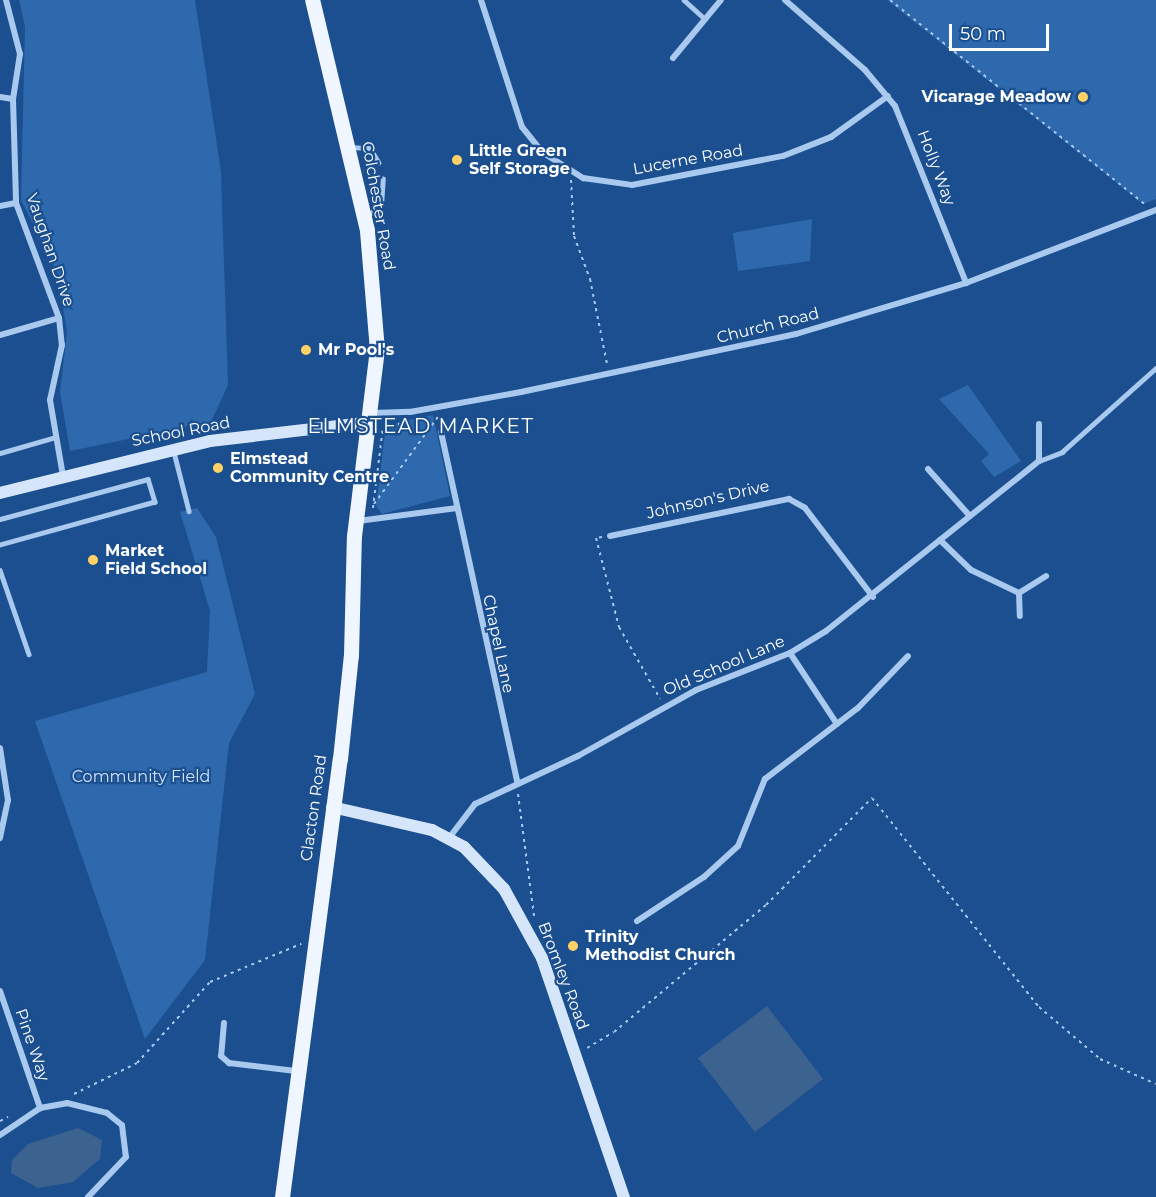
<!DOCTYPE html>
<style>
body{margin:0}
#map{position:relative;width:1156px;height:1197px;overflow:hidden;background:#1b4f8f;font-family:Montserrat,sans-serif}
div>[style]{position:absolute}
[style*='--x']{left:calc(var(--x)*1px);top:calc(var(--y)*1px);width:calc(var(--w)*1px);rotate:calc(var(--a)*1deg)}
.green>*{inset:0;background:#2e69ad}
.water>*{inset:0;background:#3c6290}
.path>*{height:2px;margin-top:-1px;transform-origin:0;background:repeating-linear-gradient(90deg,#a9c9ee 0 3px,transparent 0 7.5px)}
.lane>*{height:4.5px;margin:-2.25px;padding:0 2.25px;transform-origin:2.25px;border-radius:2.25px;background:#a9c9ee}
.street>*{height:6px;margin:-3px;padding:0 3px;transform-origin:3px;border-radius:3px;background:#a9c9ee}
.secondary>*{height:12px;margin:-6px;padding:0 6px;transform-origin:6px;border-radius:6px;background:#d6e6fa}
.primary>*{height:15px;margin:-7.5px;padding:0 7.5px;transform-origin:7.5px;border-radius:7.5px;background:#f0f6ff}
.dots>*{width:16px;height:16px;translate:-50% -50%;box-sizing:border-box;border:3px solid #1b4f8f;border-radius:50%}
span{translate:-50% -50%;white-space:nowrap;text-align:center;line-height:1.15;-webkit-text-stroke:4.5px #1b4f8f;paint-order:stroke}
.poi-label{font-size:16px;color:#fff;font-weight:700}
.right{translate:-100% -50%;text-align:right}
.left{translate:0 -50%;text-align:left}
.street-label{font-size:16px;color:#fff}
.park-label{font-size:16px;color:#cfe3fa}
.quarter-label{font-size:20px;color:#fff;letter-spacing:1.5px}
.scale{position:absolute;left:949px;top:24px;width:100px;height:27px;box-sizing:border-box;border:3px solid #fff;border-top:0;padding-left:8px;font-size:18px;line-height:21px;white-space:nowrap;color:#fff;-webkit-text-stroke:4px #1b4f8f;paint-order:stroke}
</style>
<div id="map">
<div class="green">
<i style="clip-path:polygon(19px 0,195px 0,221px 172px,228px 385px,211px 422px,70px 451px,60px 392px,67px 333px,58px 274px,21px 200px,25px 27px)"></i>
<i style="clip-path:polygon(887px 0,1156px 0,1156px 199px,1143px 204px)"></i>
<i style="clip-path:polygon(812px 219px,810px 261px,738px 271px,733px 233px)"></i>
<i style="clip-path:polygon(968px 385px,1021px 461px,994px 477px,981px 461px,989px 454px,939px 399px)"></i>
<i style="clip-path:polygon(433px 415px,450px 496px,382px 514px,376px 506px,386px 425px)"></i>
<i style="clip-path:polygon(197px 508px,216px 537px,255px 694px,229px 743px,205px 960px,145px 1039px,35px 721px,207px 672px,210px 611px,180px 512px)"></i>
</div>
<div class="water">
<i style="clip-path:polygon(767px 1006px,823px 1079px,755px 1132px,698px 1058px)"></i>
<i style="clip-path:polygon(78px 1128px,102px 1140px,100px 1159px,73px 1182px,38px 1188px,11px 1173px,12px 1160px,28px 1144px)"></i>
</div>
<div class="path">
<i style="--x:890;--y:0;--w:327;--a:38.7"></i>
<i style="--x:571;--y:180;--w:56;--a:86.9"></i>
<i style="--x:574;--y:236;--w:46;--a:69.6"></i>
<i style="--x:590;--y:279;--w:87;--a:78.7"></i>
<i style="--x:374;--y:504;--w:108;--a:-53.7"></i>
<i style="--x:373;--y:508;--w:82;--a:-83"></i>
<i style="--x:383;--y:427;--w:23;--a:-10"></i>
<i style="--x:602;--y:537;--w:6;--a:171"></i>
<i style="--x:596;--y:538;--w:92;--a:75.5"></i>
<i style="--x:619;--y:627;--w:83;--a:60.3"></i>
<i style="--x:518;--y:794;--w:123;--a:82.5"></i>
<i style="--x:587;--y:1048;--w:31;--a:-31"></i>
<i style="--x:614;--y:1032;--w:198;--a:-39.9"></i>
<i style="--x:766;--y:905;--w:151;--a:-45.3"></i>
<i style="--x:872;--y:798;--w:268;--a:51.4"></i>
<i style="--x:1039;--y:1007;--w:80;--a:40.4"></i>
<i style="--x:1100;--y:1059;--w:61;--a:24.1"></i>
<i style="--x:74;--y:1094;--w:70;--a:-26.2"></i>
<i style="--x:137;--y:1063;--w:109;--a:-48"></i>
<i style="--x:210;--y:982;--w:99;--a:-22.7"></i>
<i style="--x:0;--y:1121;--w:9;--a:-27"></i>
</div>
<div class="lane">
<i style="--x:684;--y:0;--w:28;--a:42"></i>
<i style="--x:349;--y:147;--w:21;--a:3"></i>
<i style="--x:370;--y:148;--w:17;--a:59"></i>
<i style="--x:366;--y:217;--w:19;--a:-39"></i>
<i style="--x:381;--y:205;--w:26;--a:-86"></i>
<i style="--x:174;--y:452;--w:61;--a:75.7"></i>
<i style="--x:0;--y:453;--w:58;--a:-15.9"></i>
<i style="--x:1039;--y:461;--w:25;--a:-21"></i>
<i style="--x:1062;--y:452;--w:126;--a:-41.8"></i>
<i style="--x:0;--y:519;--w:153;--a:-15.1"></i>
<i style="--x:148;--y:479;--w:24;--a:73"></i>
<i style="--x:155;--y:502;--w:161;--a:164.5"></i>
<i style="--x:0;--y:570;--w:89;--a:71"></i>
</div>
<div class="street">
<i style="--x:6;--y:0;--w:56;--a:75.5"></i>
<i style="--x:20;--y:54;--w:46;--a:98.8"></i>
<i style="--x:13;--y:99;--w:104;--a:88.3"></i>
<i style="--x:16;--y:203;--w:123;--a:69.5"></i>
<i style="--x:59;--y:318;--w:27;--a:84"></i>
<i style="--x:62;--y:345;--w:56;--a:102.3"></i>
<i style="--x:50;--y:400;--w:77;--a:80.3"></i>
<i style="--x:481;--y:0;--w:133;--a:72.1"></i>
<i style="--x:522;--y:127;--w:32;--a:51"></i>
<i style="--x:542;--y:152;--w:49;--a:32.4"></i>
<i style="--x:583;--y:178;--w:49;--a:8.1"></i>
<i style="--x:632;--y:185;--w:154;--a:-10.9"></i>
<i style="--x:783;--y:156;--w:52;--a:-21.6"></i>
<i style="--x:831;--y:137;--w:70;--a:-35.7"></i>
<i style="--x:785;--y:0;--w:106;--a:41.2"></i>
<i style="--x:865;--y:70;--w:47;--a:50.2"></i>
<i style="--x:895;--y:106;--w:191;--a:68.1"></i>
<i style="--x:673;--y:58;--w:75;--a:-50.4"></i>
<i style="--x:0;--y:97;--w:13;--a:9"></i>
<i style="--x:0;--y:206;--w:16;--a:-11"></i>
<i style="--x:0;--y:335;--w:61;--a:-16.1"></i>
<i style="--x:373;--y:413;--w:37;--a:-2"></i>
<i style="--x:410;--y:412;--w:113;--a:-10.2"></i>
<i style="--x:521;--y:392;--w:281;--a:-11.9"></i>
<i style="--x:796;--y:334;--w:177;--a:-16.7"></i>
<i style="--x:966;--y:283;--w:204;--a:-21"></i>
<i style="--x:441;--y:432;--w:360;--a:77.7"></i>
<i style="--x:928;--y:469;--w:62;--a:48.3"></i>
<i style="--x:358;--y:521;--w:100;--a:-7.5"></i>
<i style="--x:610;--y:536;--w:183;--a:-11.7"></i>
<i style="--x:789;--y:499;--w:18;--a:29"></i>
<i style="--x:805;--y:508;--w:112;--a:52.6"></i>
<i style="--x:940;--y:540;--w:43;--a:44.1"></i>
<i style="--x:971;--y:570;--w:53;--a:25.6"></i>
<i style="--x:1019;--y:593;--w:23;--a:88"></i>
<i style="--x:1019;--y:593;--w:32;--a:-32"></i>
<i style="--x:790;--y:653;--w:85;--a:56.5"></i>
<i style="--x:0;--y:748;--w:53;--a:81.3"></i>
<i style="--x:8;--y:800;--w:39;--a:102"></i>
<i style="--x:449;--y:838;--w:43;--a:-52.6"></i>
<i style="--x:475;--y:804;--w:114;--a:-25"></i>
<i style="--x:578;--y:756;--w:135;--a:-29.2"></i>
<i style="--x:696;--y:690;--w:101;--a:-21.5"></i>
<i style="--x:790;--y:653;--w:42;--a:-31.4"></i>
<i style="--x:826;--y:631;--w:273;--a:-38.6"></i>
<i style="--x:1039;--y:461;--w:37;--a:-90"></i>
<i style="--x:637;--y:921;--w:80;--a:-33.3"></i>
<i style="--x:704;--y:877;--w:46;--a:-42.4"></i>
<i style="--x:738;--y:846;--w:72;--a:-68.1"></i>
<i style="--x:765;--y:779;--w:117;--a:-37.4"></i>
<i style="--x:858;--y:708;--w:72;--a:-46.1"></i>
<i style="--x:0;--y:991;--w:124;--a:71.1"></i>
<i style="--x:224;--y:1023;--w:33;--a:95"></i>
<i style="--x:221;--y:1056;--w:11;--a:41"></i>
<i style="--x:229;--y:1063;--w:67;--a:6.8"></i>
<i style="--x:0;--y:1135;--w:48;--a:-34"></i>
<i style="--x:40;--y:1108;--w:27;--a:-10"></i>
<i style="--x:67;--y:1103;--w:41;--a:14"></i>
<i style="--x:107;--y:1113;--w:19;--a:39"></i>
<i style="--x:122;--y:1125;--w:32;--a:83"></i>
<i style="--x:126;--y:1157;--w:55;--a:133.5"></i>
</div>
<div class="secondary">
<i style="--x:0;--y:493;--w:216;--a:-13.9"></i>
<i style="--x:210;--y:441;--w:162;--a:-6.7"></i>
<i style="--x:332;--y:807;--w:103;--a:13"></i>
<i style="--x:432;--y:830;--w:36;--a:28"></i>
<i style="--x:464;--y:847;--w:58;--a:46.4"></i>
<i style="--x:504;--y:889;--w:79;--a:61.2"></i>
<i style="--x:542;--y:958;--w:253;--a:71.1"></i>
</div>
<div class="primary">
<i style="--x:282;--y:1197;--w:442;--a:-82.5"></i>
<i style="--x:340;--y:759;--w:105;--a:-84"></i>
<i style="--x:351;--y:655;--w:119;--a:-88.6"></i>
<i style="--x:354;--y:536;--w:187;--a:-83"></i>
<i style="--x:377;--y:350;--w:120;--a:-94.8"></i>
<i style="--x:367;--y:230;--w:236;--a:-103.4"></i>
</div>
<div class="dots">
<i style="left:1083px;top:97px;background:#ffd166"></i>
<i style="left:457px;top:160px;background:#ffd166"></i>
<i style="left:306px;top:350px;background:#ffd166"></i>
<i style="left:218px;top:468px;background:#ffd166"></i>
<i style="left:93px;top:560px;background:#ffd166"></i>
<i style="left:573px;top:946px;background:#ffd166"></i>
</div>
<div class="poi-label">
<span class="right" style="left:1071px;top:97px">Vicarage Meadow</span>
<span class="left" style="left:469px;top:160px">Little Green<br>Self Storage</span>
<span class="left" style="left:318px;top:350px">Mr Pool's</span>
<span class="left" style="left:230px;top:468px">Elmstead<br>Community Centre</span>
<span class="left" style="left:105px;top:560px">Market<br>Field School</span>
<span class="left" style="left:585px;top:946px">Trinity<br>Methodist Church</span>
</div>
<div class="street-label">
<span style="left:688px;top:160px;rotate:-10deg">Lucerne Road</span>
<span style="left:936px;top:168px;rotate:69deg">Holly Way</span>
<span style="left:378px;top:206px;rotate:80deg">Colchester Road</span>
<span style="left:50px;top:250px;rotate:71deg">Vaughan Drive</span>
<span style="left:768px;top:326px;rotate:-14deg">Church Road</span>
<span style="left:181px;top:432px;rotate:-11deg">School Road</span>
<span style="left:708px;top:500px;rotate:-13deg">Johnson's Drive</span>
<span style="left:498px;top:644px;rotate:78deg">Chapel Lane</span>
<span style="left:724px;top:666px;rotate:-23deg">Old School Lane</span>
<span style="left:314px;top:808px;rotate:-82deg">Clacton Road</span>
<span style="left:563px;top:976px;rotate:69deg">Bromley Road</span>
<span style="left:32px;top:1045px;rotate:71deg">Pine Way</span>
</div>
<div class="park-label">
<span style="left:141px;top:777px">Community Field</span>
</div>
<div class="quarter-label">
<span style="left:421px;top:426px">ELMSTEAD MARKET</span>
</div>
<div class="scale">50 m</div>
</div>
